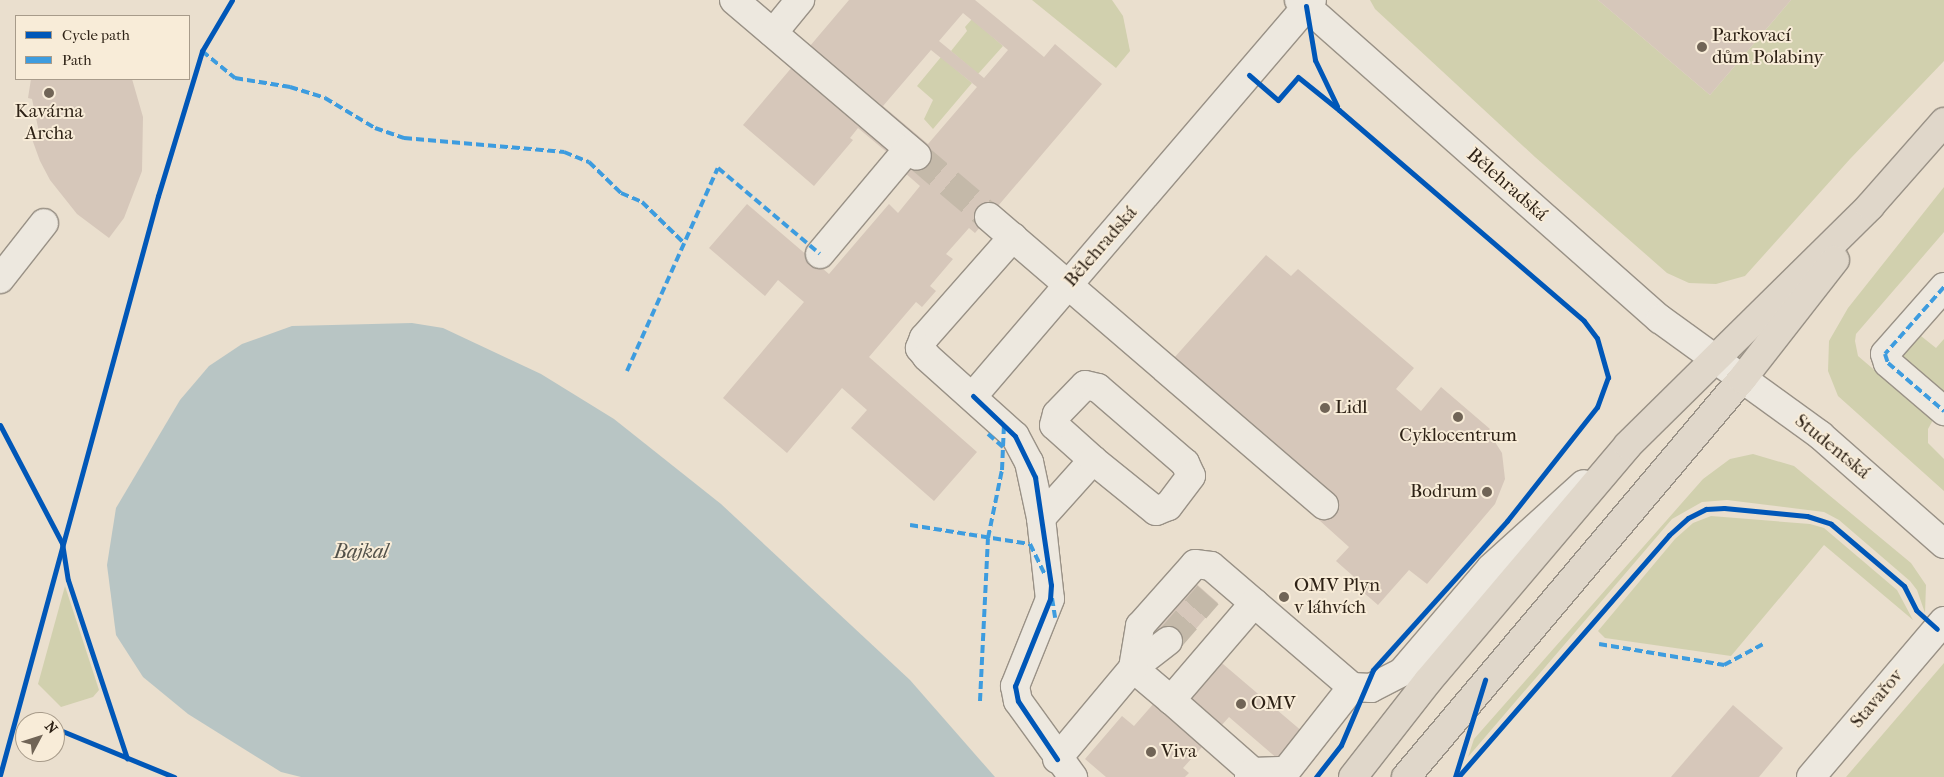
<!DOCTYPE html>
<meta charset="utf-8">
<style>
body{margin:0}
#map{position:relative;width:1944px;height:777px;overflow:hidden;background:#eadfce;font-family:"IM FELL French Canon",serif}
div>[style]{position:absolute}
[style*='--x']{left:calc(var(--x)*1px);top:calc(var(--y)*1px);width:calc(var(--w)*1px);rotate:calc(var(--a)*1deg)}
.green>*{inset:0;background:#d1d0ae}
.water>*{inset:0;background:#b8c5c4}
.building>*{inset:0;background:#d6c7ba}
.minor-tunnel>*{height:28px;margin-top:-14px;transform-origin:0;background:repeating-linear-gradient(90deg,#c4b9a9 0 28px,transparent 0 42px)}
.roads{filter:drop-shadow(1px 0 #999186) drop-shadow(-1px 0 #999186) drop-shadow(0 1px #999186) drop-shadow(0 -1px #999186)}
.minor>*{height:28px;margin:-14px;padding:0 14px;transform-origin:14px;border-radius:14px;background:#ede8df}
.major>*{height:28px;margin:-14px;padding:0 14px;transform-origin:14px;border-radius:14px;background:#e0d7ca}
.quiet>*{height:4px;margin-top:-2px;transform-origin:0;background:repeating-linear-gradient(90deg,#3d9cdf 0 8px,transparent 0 12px)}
.cycleway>*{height:5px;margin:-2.5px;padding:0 2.5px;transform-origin:2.5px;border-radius:2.5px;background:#0057b8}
.dots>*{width:14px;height:14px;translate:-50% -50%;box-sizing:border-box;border:2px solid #f8ecd8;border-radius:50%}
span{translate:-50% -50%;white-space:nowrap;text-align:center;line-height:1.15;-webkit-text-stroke:4px #f8ecd8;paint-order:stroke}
.poi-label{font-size:19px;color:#2e2216}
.left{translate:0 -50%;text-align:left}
.right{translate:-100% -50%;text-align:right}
.street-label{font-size:19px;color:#2e2216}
.water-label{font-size:20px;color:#515049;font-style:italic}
.legend{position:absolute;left:15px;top:15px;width:175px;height:65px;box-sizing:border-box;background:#f8ecd8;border:1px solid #a79b8a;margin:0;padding:6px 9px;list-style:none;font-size:15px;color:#2e2216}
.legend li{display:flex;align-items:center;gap:10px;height:25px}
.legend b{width:25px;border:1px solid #a79b8a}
.north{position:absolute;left:15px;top:712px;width:50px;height:50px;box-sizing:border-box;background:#f8ecd8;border:1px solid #a79b8a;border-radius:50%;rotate:50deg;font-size:14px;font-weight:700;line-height:20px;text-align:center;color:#2e2216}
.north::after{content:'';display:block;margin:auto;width:18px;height:22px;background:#706456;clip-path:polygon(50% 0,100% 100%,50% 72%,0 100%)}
</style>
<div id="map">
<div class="green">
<i style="clip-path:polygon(1032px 0,1112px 0,1123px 16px,1130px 51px,1116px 68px)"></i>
<i style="clip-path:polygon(1370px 0,1598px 0,1710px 95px,1791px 0,1944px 0,1944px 61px,1850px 159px,1745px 276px,1716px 284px,1689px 283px,1667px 273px,1535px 157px,1375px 9px)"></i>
<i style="clip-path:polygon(972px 19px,1003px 46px,978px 74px,951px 51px,967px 31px,965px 27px)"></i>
<i style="clip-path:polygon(941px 57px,972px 83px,933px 129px,924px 119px,933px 100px,917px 86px)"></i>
<i style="clip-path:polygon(1944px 187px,1944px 232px,1856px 334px,1855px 341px,1858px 356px,1933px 420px,1928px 429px,1928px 443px,1944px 459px,1944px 491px,1838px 396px,1828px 371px,1829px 341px,1848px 308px)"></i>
<i style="clip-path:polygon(1916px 332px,1936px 348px,1944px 339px,1944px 399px,1895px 357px)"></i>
<i style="clip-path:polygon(1753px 454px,1794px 466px,1911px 563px,1926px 585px,1925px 613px,1917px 590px,1910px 581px,1839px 520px,1824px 512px,1727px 500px,1702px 502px,1672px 519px,1468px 757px,1474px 739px,1703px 479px,1730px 459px)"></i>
<i style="clip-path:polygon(1711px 516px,1810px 524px,1824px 528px,1897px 590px,1913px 620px,1824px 545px,1731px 656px,1605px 638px,1598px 631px,1675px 539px,1693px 523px)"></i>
<i style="clip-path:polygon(65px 586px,99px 690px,93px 697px,61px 707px,38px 684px)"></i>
<i style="clip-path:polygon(1944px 663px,1944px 777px,1846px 777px)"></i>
</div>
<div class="water">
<i style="clip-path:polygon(412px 323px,443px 328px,541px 374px,614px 419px,721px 504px,910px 680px,995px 777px,301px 777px,281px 772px,188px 714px,143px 677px,116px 635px,107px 565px,116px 508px,180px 400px,209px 366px,242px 344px,292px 326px)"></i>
</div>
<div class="building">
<i style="clip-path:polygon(evenodd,849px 0,975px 0,1044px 57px,1055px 44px,1102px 84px,975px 233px,969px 228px,946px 254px,953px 259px,930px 286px,936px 291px,922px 307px,916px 302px,869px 357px,977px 452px,934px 501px,851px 428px,867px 410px,842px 388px,787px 453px,723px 398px,804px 302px,778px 280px,765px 296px,709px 248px,747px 204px,829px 274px,889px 204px,898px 213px,920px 186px,904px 172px,907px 169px,858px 128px,850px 138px,853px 140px,814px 186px,743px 125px,849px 0,963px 13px,1008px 50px,984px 78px,939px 41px,963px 13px,849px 0,931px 50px,977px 87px,928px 144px,883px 106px,931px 50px)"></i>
<i style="clip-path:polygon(1598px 0,1791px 0,1710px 95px)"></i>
<i style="clip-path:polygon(31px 79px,132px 79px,143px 117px,142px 171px,124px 218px,109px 238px,77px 214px,50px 180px,40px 161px,32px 139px,40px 137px,32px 99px,28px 98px)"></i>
<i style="clip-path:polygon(1266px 255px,1291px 276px,1298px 269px,1414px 368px,1396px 389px,1421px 411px,1441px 387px,1490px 429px,1488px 431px,1502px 453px,1505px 479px,1495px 504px,1427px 584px,1409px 570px,1378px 605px,1363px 592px,1361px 583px,1336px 561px,1349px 547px,1319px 520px,1333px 504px,1174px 358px)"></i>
<i style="clip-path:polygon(1192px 580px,1218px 603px,1178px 650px,1151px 628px)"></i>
<i style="clip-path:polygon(1203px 647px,1310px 738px,1286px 766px,1229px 717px,1183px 768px,1189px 773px,1185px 777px,1106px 777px,1085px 759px,1122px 716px,1134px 726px)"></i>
<i style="clip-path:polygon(1733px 705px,1783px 748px,1759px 777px,1671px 777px)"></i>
</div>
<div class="minor-tunnel">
<i style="--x:917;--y:156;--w:94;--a:40.3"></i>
<i style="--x:1168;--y:641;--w:61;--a:-49"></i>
</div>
<div class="roads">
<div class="minor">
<i style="--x:734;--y:0;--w:240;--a:40.4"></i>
<i style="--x:1299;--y:0;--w:482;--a:41.5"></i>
<i style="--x:1660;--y:319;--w:198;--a:35.9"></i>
<i style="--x:1820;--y:435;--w:165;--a:41.3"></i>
<i style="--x:773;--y:33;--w:43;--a:-50.7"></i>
<i style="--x:989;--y:217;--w:442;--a:40.7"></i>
<i style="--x:1013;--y:237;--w:135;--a:131.4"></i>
<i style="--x:924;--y:338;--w:11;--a:112"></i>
<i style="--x:920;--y:348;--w:11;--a:52"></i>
<i style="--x:927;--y:357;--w:118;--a:41.9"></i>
<i style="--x:1015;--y:436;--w:30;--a:62"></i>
<i style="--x:1029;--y:462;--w:57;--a:77.9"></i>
<i style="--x:1041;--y:518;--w:81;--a:83.7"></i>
<i style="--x:1050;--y:599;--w:94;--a:111.9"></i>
<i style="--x:1015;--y:686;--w:15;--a:79"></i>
<i style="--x:1018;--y:701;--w:94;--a:54.1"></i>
<i style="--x:820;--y:254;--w:137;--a:-50"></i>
<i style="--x:0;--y:279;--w:71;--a:-51.8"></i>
<i style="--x:1944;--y:287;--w:89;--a:131.4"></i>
<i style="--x:1885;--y:354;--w:9;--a:72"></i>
<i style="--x:1888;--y:363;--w:74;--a:40.6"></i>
<i style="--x:973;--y:396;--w:521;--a:-49.43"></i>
<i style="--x:1041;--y:518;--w:78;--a:-48.1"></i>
<i style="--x:1093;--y:460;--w:52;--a:-138.1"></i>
<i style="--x:1054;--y:425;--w:11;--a:-75"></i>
<i style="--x:1057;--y:414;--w:40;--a:-46"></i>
<i style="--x:1085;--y:385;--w:13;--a:13"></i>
<i style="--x:1098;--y:388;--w:115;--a:40.8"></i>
<i style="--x:1185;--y:463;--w:14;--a:65"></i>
<i style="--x:1191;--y:476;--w:38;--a:127"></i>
<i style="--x:1168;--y:506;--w:13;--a:157"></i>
<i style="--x:1156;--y:511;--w:81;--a:-141"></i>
<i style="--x:1168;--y:641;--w:44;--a:142.4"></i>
<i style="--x:1133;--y:668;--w:50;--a:40.1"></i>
<i style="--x:1057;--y:759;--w:119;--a:-50.1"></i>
<i style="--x:1133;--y:668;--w:43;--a:-80.5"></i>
<i style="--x:1140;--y:626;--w:83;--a:-48.4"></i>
<i style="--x:1195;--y:564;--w:16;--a:7"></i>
<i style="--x:1211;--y:566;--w:186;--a:40.6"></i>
<i style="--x:1253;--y:772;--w:109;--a:-138.7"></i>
<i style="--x:1171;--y:700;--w:128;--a:-49.4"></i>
<i style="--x:1249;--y:777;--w:6;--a:-51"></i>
<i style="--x:1253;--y:772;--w:33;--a:-2"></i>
<i style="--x:1286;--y:771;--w:107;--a:-51.8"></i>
<i style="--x:1352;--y:687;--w:19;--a:3"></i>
<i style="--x:1371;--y:688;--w:35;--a:-27"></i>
<i style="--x:1402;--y:672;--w:137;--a:-49.4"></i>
<i style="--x:1491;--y:568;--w:125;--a:-42.1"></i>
<i style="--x:1811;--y:777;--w:205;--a:-49.6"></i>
</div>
<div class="major">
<i style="--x:1353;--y:777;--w:122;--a:-52"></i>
<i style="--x:1428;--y:681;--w:309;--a:-49.7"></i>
<i style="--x:1628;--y:445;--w:340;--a:-44.6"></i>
<i style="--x:1870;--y:206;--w:112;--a:-48.6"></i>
<i style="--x:1406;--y:777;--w:521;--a:-49.83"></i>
<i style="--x:1742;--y:379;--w:151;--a:-52"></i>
</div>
</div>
<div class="quiet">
<i style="--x:202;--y:51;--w:43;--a:39.3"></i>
<i style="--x:235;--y:78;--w:56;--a:9.3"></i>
<i style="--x:290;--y:87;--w:37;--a:17"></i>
<i style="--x:325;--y:98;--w:58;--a:31"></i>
<i style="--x:375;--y:128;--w:31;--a:19"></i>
<i style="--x:404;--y:138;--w:161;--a:5"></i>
<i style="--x:564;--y:152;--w:27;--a:22"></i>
<i style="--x:589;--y:162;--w:45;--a:44.1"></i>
<i style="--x:621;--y:193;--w:23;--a:23"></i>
<i style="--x:642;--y:202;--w:59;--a:44.3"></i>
<i style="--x:1944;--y:287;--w:89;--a:131.4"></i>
<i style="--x:1885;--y:354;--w:9;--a:72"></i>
<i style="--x:1888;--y:363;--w:74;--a:40.6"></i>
<i style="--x:627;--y:371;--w:222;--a:-65.9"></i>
<i style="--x:718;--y:168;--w:133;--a:40.1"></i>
<i style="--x:988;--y:434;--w:21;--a:41"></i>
<i style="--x:910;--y:525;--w:121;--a:9"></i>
<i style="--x:1030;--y:544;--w:34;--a:64"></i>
<i style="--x:1052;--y:598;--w:20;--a:81"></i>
<i style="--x:1599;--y:644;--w:127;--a:9.5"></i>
<i style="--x:1724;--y:665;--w:44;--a:-28.3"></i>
<i style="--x:980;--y:701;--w:163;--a:-87.2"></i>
<i style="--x:988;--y:538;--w:69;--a:-78.4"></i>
<i style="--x:1002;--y:470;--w:45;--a:-87.5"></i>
</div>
<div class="cycleway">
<i style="--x:1306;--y:6;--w:55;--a:80.5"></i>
<i style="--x:1315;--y:60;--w:51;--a:64.4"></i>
<i style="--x:1249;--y:75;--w:38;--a:41"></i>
<i style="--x:1278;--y:100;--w:30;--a:-49"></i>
<i style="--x:1298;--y:77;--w:53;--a:38.8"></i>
<i style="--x:1339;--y:110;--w:323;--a:40.7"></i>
<i style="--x:1584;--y:321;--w:21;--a:53"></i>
<i style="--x:1597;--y:338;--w:41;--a:74.2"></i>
<i style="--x:1608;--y:377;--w:32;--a:110"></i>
<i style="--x:1597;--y:407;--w:145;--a:128.3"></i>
<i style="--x:1507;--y:521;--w:200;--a:132"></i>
<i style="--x:1373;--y:670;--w:82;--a:113.1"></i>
<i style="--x:1341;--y:745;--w:41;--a:128"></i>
<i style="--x:973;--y:396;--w:58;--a:43.6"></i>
<i style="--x:1015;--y:436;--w:46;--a:64"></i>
<i style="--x:1035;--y:477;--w:109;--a:81.6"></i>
<i style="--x:1051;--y:585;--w:14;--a:94"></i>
<i style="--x:1050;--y:599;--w:94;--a:111.9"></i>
<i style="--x:1015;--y:686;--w:15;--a:79"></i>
<i style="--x:1018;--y:701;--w:70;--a:56.1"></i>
<i style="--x:0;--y:425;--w:133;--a:62.3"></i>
<i style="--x:62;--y:543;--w:37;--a:81"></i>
<i style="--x:68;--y:580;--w:188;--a:71.7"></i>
<i style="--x:55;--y:728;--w:129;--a:22.4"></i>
<i style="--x:0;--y:775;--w:600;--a:-74.74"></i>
<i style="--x:158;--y:196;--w:152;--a:-73.1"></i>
<i style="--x:202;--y:51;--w:59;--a:-59.5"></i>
<i style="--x:1455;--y:777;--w:102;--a:-72.8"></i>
<i style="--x:1458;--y:777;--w:321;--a:-48.9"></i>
<i style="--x:1669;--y:535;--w:25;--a:-42"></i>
<i style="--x:1688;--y:518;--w:20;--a:-27"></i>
<i style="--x:1706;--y:509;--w:18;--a:-3"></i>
<i style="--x:1724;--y:508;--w:83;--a:5.5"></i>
<i style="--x:1807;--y:516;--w:25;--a:18"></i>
<i style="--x:1831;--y:524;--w:96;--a:40.3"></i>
<i style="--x:1904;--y:586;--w:27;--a:63"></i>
<i style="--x:1916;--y:610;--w:28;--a:42"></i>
</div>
<div class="dots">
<i style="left:1702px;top:47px;background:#706456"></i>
<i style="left:49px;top:93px;background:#706456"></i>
<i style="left:1325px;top:408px;background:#706456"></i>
<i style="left:1458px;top:417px;background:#706456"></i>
<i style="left:1487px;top:492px;background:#706456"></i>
<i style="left:1284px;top:597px;background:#706456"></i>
<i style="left:1241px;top:704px;background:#706456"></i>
<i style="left:1151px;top:752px;background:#706456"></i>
</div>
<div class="poi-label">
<span class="left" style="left:1712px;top:47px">Parkovací<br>dům Polabiny</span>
<span style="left:49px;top:123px">Kavárna<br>Archa</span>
<span class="left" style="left:1335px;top:408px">Lidl</span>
<span style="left:1458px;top:436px">Cyklocentrum</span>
<span class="right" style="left:1477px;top:492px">Bodrum</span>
<span class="left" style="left:1294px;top:597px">OMV Plyn<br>v láhvích</span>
<span class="left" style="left:1251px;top:704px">OMV</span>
<span class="left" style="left:1161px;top:752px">Viva</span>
</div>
<div class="street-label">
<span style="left:1507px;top:185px;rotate:41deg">Bělehradská</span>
<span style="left:1101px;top:247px;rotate:-49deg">Bělehradská</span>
<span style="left:1832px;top:447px;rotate:39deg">Studentská</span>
<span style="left:1877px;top:699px;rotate:-50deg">Stavařov</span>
</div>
<div class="water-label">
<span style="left:361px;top:551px">Bajkal</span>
</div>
<ul class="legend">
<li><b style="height:6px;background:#0057b8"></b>Cycle path</li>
<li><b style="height:6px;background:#3d9cdf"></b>Path</li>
</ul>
<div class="north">N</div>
</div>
